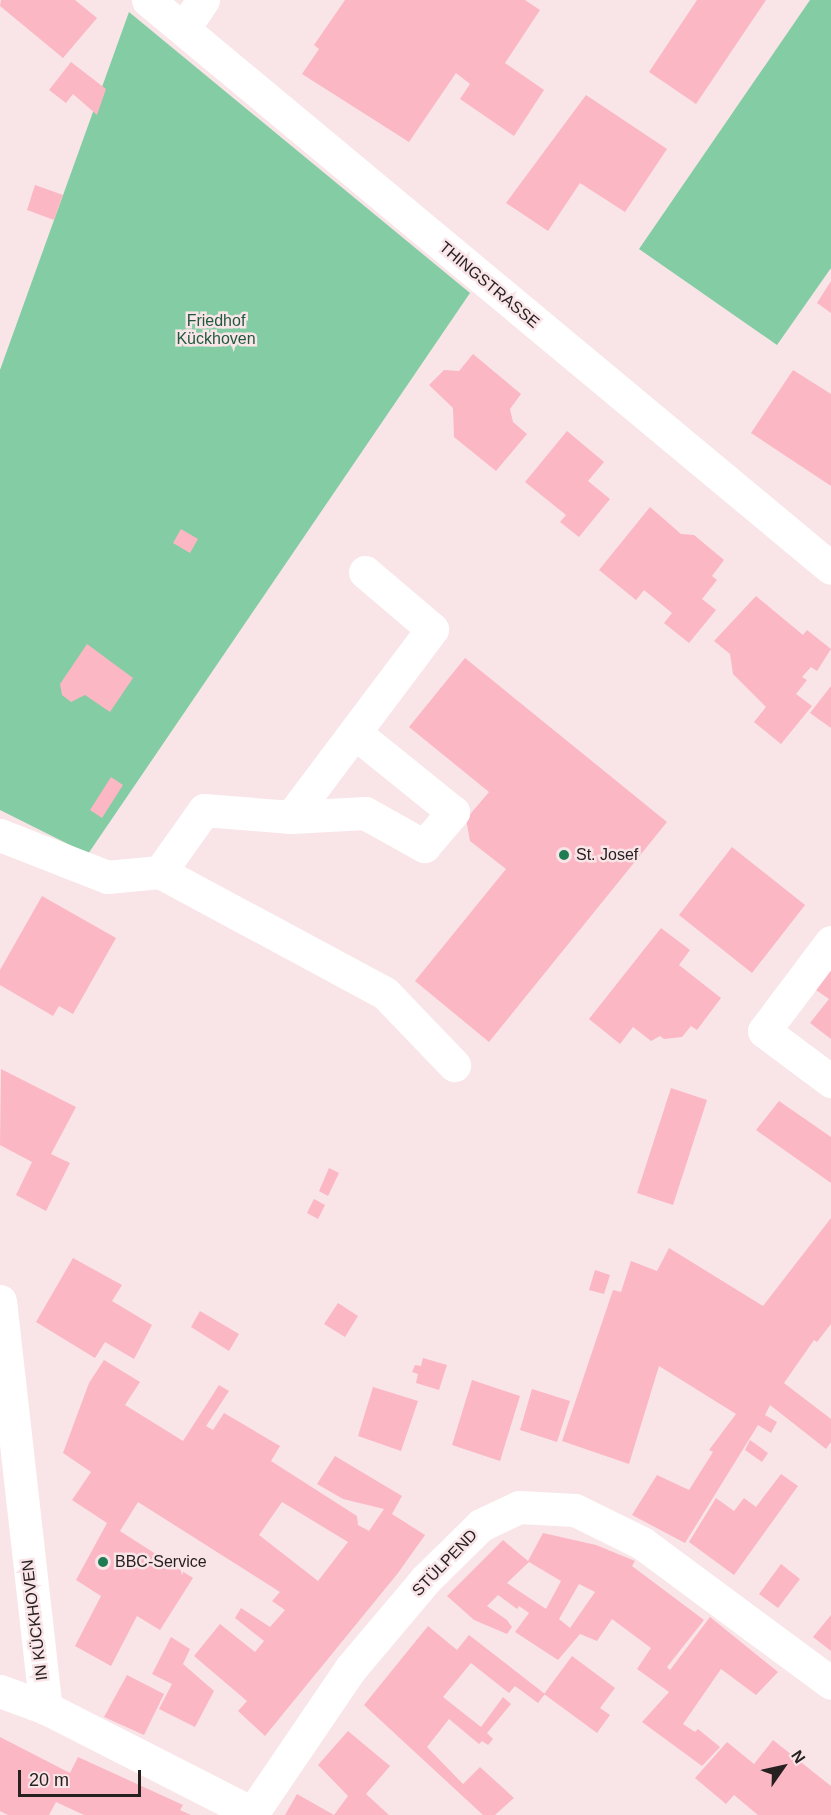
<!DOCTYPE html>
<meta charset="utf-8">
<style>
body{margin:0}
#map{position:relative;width:831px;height:1815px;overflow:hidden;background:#f9e5e8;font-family:Helvetica,sans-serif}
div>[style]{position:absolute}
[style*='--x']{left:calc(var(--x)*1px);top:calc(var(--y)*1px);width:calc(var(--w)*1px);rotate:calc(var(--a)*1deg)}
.green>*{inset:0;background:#84cca3}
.building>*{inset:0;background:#fbb7c3}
.minor>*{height:33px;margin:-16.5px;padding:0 16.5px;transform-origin:16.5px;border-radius:16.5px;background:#fff}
.dots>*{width:16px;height:16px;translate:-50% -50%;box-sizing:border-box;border:3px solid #f9e5e8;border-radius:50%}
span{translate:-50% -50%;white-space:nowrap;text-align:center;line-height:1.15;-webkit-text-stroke:5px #f9e5e8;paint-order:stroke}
.street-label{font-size:16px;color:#272021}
.park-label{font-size:16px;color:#1e593c}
.poi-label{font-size:16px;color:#272021}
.left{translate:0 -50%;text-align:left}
.north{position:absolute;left:753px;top:1737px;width:60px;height:60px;-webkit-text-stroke:4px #f9e5e8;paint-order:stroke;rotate:56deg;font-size:16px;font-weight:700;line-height:24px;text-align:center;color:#272021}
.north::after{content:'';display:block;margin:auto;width:21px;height:27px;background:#272021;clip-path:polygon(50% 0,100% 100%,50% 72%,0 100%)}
.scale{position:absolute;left:18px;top:1770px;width:123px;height:27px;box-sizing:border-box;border:3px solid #272021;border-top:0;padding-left:8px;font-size:18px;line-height:21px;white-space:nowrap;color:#272021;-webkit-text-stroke:4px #f9e5e8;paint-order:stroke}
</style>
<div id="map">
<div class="green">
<i style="clip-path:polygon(810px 0,831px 0,831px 268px,777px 345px,639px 249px)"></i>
<i style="clip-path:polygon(129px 12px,470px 293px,88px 854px,0 810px,0 370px)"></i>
</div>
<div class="building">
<i style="clip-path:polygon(1px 0,75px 0,97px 18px,63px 58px,0 6px)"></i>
<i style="clip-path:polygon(345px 0,525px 0,540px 10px,505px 63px,544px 90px,514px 136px,460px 99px,470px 84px,456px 73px,409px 142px,302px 74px,319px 49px,314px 45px)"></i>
<i style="clip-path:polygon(697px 0,766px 0,696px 104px,649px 72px)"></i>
<i style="clip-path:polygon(71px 62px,106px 89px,97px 115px,73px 94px,66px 103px,49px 90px)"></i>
<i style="clip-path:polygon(586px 95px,667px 149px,625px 212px,580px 183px,548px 231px,506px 203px)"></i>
<i style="clip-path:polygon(35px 185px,63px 195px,54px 220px,27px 210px)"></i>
<i style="clip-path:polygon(831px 281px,831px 313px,817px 303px)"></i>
<i style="clip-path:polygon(473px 354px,521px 394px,510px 409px,513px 422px,527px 434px,496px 471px,454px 437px,453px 408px,429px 385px,444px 370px,459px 371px)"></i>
<i style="clip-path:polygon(793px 370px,831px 394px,831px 486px,751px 433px)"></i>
<i style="clip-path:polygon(567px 431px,604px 462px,588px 481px,610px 499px,579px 537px,560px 522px,566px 515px,525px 482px)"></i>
<i style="clip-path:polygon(650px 507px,681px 534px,694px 535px,724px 560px,712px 576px,717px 580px,702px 599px,716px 610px,689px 643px,664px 623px,672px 613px,644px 590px,636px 600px,599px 570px)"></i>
<i style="clip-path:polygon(181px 529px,198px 539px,190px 553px,173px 543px)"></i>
<i style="clip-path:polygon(756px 596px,803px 635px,807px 630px,831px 649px,817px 671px,811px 667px,802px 677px,807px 680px,796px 694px,812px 706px,781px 744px,754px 722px,766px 707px,733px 674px,730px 654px,714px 641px)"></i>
<i style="clip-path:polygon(87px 644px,133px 678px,110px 712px,85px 695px,71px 702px,62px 695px,60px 684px)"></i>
<i style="clip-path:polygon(465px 658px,667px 822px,489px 1042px,415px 981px,506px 869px,470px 841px,466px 819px,489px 792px,409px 727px)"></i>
<i style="clip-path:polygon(831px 686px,831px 728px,810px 713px)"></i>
<i style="clip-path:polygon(111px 777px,123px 785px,102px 818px,90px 810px)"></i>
<i style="clip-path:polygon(732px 847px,805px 905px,752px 973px,679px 915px)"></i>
<i style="clip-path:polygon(42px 896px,116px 938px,73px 1014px,59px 1006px,53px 1016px,0 985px,0 970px)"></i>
<i style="clip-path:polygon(661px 928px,690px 950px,679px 965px,721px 998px,697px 1030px,691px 1026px,682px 1037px,664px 1039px,660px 1036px,651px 1041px,633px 1027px,620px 1044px,589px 1019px)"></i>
<i style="clip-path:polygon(831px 965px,831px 1039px,810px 1023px,829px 999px,813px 988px)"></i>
<i style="clip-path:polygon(1px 1069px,76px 1107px,51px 1154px,70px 1163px,46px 1211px,16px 1195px,32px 1162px,0 1145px)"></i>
<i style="clip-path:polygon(671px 1088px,707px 1100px,673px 1205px,637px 1193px)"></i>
<i style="clip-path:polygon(779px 1101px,831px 1137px,831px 1183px,756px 1130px)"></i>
<i style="clip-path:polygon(329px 1168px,339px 1173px,328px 1196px,319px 1191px)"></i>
<i style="clip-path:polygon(314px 1199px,325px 1205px,318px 1219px,307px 1213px)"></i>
<i style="clip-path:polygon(831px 1218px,831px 1324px,817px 1342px,814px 1340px,784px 1383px,831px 1419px,831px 1442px,826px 1449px,770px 1405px,765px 1415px,777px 1422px,771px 1433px,758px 1425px,685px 1543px,632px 1515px,657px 1475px,689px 1490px,713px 1452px,709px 1450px,736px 1414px,659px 1366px,629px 1464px,562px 1441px,613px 1290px,621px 1292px,631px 1261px,657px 1271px,669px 1248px,763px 1306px)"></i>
<i style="clip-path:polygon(73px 1258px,122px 1285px,112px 1301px,152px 1325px,134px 1359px,105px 1342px,95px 1358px,36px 1322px)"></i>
<i style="clip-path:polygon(595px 1270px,610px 1275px,604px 1294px,589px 1290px)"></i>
<i style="clip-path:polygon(338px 1303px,358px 1316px,345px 1337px,324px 1324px)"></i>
<i style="clip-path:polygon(200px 1311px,239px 1334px,229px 1351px,191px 1327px)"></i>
<i style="clip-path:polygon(423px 1358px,447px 1365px,439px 1390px,416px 1383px,418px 1374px,412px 1372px,415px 1365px,421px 1366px)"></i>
<i style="clip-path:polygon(evenodd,104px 1360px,140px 1382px,125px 1405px,183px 1441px,219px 1385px,229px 1391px,206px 1426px,213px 1430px,224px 1413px,280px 1446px,271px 1461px,357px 1516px,358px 1525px,369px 1531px,384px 1509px,343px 1499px,317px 1484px,335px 1456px,402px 1496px,392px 1514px,425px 1535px,398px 1573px,265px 1736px,238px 1711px,247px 1701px,194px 1656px,220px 1624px,255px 1652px,264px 1641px,235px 1618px,241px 1608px,270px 1627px,285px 1610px,272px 1601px,280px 1592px,138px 1502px,120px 1531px,193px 1578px,160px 1630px,137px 1616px,111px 1666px,75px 1646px,101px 1596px,76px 1580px,107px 1523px,72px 1500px,91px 1472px,63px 1453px,89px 1383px,104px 1360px,282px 1502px,348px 1542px,318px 1581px,259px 1535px,282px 1502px)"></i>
<i style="clip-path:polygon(472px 1380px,520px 1396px,500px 1461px,452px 1445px)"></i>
<i style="clip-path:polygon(373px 1387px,418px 1401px,401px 1451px,358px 1436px)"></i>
<i style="clip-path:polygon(532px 1389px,570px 1401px,557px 1442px,520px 1430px)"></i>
<i style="clip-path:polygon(750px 1440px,768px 1453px,762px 1462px,745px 1450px)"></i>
<i style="clip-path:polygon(781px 1474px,798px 1486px,734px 1575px,689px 1542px,716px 1498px,734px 1511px,744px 1498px,756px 1507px)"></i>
<i style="clip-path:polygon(evenodd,543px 1533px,596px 1545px,635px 1561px,632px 1566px,704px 1620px,667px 1667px,670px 1670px,710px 1617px,778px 1672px,756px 1695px,721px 1669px,683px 1724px,695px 1732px,698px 1729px,720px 1747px,702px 1766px,642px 1722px,669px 1692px,637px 1669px,651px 1648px,612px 1619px,597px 1641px,580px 1634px,558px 1660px,515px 1632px,529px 1613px,519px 1606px,517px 1609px,498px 1595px,487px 1606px,507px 1620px,512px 1627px,507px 1634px,474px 1620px,447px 1596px,503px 1540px,528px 1561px,543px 1533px,529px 1562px,561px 1581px,546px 1609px,507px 1583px,529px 1562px,543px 1533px,579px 1584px,595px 1592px,570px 1628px,559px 1619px,579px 1584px)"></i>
<i style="clip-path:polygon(781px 1564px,800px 1579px,778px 1608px,759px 1594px)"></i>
<i style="clip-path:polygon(831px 1615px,831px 1651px,813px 1637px)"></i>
<i style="clip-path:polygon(428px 1626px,457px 1650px,469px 1635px,545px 1694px,538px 1703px,515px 1686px,509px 1693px,471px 1663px,443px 1697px,481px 1727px,503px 1697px,511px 1704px,487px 1733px,493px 1739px,488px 1745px,482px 1741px,479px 1744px,449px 1719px,427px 1747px,463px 1784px,480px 1767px,514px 1798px,495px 1815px,483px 1815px,364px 1705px)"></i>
<i style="clip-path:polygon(171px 1637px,190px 1649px,183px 1664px,214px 1691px,195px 1727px,159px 1709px,172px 1684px,152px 1674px)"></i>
<i style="clip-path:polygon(572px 1656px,615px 1688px,600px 1708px,610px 1715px,597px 1733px,544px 1694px)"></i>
<i style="clip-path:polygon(127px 1675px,164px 1694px,144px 1735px,104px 1717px)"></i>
<i style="clip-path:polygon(348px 1731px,390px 1766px,366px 1794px,389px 1815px,285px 1815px,297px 1794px,334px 1815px,348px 1796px,318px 1765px)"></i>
<i style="clip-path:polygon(0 1737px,70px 1773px,78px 1757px,183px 1805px,180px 1810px,191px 1815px,84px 1815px,56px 1802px,49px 1815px,8px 1815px,0 1811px)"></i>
<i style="clip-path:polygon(773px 1740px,831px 1786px,831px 1815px,758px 1815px,734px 1795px,726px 1804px,695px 1778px,727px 1742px,754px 1764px)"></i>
</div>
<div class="minor">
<i style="--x:148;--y:0;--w:888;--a:39.75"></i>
<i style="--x:184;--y:28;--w:34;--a:-56"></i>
<i style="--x:291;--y:817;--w:74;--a:-3.1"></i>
<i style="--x:365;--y:813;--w:68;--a:29.2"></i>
<i style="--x:424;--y:846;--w:45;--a:-49.5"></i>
<i style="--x:453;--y:812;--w:126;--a:-141.1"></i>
<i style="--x:0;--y:835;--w:115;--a:21.4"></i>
<i style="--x:107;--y:877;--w:53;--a:-5.4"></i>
<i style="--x:160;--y:872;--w:76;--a:-54.6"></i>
<i style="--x:204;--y:810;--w:87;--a:4.6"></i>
<i style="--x:291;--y:817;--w:235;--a:-53.1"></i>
<i style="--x:432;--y:629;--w:88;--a:-139.6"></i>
<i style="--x:160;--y:872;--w:255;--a:28.3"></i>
<i style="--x:385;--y:993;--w:100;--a:46.2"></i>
<i style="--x:831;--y:942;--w:111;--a:127"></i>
<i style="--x:764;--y:1031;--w:84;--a:36.7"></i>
<i style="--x:0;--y:1301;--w:410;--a:83.6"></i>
<i style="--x:46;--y:1708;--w:231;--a:27"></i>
<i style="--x:0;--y:1691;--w:49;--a:20.3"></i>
<i style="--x:251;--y:1815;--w:178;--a:-55.8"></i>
<i style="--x:351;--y:1668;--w:115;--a:-49.9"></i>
<i style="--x:425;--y:1580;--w:78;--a:-44.5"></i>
<i style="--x:481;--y:1525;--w:42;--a:-25.3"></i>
<i style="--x:519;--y:1507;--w:56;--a:3.1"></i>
<i style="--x:575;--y:1510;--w:75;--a:26.2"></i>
<i style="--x:642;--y:1543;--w:235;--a:36.5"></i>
</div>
<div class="dots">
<i style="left:564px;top:855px;background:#1f7b51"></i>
<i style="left:103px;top:1562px;background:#1f7b51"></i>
</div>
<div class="street-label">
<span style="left:489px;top:285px;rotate:40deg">THINGSTRASSE</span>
<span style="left:445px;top:1563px;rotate:-46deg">STÜLPEND</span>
<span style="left:35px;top:1620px;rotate:-97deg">IN KÜCKHOVEN</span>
</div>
<div class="park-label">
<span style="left:216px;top:330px">Friedhof<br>Kückhoven</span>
</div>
<div class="poi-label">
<span class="left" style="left:576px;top:855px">St. Josef</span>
<span class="left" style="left:115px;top:1562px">BBC-Service</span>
</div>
<div class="north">N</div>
<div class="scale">20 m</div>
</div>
